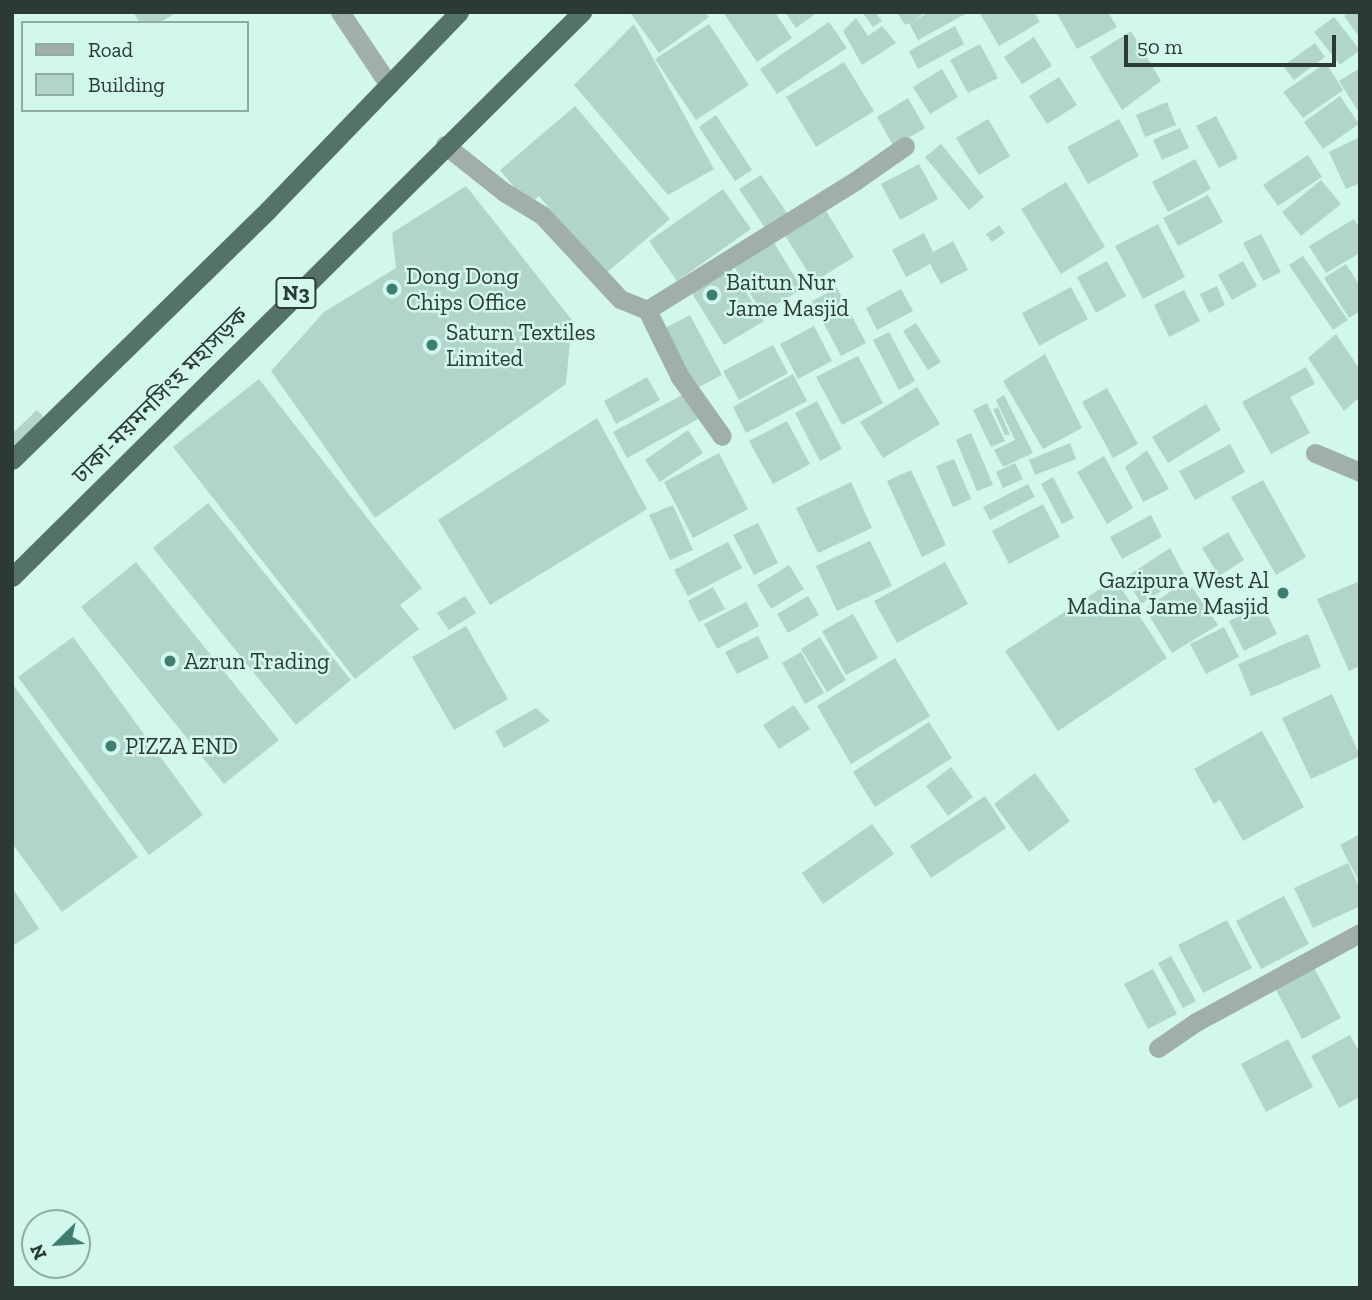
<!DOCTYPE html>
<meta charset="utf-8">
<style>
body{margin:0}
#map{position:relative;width:1372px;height:1300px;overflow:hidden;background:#d2f7ec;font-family:"Zilla Slab","Noto Sans Bengali",serif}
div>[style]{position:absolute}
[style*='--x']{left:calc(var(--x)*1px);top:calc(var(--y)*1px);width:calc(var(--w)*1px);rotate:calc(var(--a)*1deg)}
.building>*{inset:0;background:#b1d5cb}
.minor>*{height:19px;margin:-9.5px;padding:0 9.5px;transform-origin:9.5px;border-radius:9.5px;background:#a0afab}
.trunk>*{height:19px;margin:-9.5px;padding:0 9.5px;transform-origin:9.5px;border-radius:9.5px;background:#547269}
.dots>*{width:19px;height:19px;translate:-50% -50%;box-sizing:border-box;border:4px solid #d2f7ec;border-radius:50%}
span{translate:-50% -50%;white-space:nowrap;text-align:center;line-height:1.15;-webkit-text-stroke:5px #d2f7ec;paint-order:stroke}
.shield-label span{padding:2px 5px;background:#d2f7ec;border:2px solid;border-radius:5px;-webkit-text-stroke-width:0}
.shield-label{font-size:21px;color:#2c3a36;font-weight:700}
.poi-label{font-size:23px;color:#2c3a36}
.left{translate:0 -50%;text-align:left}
.right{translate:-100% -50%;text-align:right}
.street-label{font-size:23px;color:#2c3a36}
.frame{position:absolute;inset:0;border:14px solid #2c3a36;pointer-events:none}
.legend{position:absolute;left:21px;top:21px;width:228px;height:91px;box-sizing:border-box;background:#d2f7ec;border:2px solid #90aba3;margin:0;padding:9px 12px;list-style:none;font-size:21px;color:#2c3a36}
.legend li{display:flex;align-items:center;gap:14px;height:35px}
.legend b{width:35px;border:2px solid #90aba3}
.north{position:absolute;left:21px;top:1209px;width:70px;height:70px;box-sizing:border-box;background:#d2f7ec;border:2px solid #90aba3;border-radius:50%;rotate:246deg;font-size:19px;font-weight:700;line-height:28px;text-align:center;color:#2c3a36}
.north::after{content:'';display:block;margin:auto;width:24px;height:32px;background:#3d7e6e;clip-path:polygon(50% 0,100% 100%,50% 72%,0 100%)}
.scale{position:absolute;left:1124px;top:35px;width:212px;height:32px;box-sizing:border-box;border:4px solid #2c3a36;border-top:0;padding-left:9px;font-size:21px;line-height:24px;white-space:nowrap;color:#2c3a36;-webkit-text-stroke:5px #d2f7ec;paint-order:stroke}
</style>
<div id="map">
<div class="building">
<i style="clip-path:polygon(133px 12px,177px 12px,159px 23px,140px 23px)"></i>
<i style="clip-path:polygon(634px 12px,705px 12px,709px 17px,659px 53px,631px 14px)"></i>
<i style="clip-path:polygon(723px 12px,775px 12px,792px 38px,757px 62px)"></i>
<i style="clip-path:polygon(785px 12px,818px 12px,796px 28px)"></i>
<i style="clip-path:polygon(862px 12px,875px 12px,882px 21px,873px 27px)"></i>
<i style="clip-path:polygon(897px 12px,926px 12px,912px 22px,929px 12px,969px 12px,918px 40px,909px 23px,905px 25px)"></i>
<i style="clip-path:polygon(979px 12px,1034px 12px,1040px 22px,999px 46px)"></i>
<i style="clip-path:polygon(1056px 12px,1108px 12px,1117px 27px,1077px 49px)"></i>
<i style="clip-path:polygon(1349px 12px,1360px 12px,1360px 38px,1344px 16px)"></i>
<i style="clip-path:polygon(1334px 17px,1360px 50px,1340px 65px,1314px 32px)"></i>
<i style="clip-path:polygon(856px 18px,868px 36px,882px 26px,896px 43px,862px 65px,843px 31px)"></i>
<i style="clip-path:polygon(829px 22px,847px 48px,777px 94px,760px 69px)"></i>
<i style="clip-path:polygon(634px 24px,714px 169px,668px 195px,574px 85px)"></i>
<i style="clip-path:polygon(709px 24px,749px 85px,696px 120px,655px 59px)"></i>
<i style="clip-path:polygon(955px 26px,964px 44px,918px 69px,909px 51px)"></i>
<i style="clip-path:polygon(1131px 31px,1161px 81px,1122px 110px,1090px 57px)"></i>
<i style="clip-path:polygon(1034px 37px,1052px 66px,1022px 84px,1004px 57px)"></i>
<i style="clip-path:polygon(1315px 43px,1325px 57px,1294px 80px,1283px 66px)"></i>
<i style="clip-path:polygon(980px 44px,998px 78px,968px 93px,950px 60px)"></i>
<i style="clip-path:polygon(844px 62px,874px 111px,816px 147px,786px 97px)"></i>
<i style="clip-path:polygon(1326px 63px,1343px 90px,1303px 118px,1283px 92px)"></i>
<i style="clip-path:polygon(1360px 68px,1360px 114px,1339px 81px)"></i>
<i style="clip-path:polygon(942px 69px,958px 97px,930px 114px,913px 87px)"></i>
<i style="clip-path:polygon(1059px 77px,1077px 105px,1047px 124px,1029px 96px)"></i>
<i style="clip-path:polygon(1340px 96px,1359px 124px,1323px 149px,1304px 122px)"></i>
<i style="clip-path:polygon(908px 98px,925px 128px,894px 147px,877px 117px)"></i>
<i style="clip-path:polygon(1167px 102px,1176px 125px,1145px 137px,1136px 115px)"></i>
<i style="clip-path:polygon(575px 106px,670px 219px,605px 274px,539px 196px,529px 205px,500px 170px)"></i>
<i style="clip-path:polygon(716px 115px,752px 170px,735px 181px,699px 127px)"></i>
<i style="clip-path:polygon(1216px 116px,1238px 158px,1219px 168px,1196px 126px)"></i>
<i style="clip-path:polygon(988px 119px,1010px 156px,979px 175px,956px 138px)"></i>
<i style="clip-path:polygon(1119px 119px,1139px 156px,1088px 184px,1067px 147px)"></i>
<i style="clip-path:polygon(1180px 128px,1189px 148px,1162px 160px,1153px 140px)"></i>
<i style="clip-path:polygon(1360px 137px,1360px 183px,1346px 189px,1329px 152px)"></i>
<i style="clip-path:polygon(941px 144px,984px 197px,969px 210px,925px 157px)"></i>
<i style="clip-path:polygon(1308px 155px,1322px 177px,1278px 206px,1263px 185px)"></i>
<i style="clip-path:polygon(1195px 159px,1211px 189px,1168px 212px,1152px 182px)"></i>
<i style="clip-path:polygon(919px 164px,938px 199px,900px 220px,881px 184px)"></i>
<i style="clip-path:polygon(761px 175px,787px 213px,765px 228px,739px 189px)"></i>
<i style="clip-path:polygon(1321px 180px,1341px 204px,1301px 236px,1282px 212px)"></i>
<i style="clip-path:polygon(1066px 182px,1105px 247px,1061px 274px,1021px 209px)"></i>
<i style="clip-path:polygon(466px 186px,572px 320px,566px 384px,375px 518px,271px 371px,324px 312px,396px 268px,392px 233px)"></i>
<i style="clip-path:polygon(723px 189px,751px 229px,677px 281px,649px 241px)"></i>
<i style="clip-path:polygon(1208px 195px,1223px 222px,1178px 246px,1163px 218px)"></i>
<i style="clip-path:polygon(822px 204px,854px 257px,814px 282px,781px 229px)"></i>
<i style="clip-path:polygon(1354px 219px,1360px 229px,1360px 253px,1326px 273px,1309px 246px)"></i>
<i style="clip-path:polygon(1158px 224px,1185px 277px,1143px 299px,1115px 246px)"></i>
<i style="clip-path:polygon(999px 225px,1005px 233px,992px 242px,986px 234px)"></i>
<i style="clip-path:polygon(924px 233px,933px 252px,953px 241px,968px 270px,941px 284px,930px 264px,906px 277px,892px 250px)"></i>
<i style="clip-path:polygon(1261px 234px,1281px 272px,1263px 281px,1243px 243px)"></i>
<i style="clip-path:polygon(770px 236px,802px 289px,762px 313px,730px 260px)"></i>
<i style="clip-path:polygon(1303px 256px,1348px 320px,1333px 330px,1289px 265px)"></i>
<i style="clip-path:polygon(1107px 261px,1126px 296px,1096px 313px,1077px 277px)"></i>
<i style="clip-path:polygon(1243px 261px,1257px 286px,1232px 300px,1218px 275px)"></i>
<i style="clip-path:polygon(1346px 264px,1360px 286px,1360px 311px,1349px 318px,1324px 278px)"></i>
<i style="clip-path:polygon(731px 268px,764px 321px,724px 345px,691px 292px)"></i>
<i style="clip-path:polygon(1217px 286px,1225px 305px,1209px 313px,1200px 294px)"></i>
<i style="clip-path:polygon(1071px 287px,1088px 319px,1039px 346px,1022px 313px)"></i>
<i style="clip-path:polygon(837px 288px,866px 343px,841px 356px,812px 301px)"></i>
<i style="clip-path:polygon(901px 289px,913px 311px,877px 330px,866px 308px)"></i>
<i style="clip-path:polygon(1184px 290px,1200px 321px,1169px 337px,1154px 305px)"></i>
<i style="clip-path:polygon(690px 315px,722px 375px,693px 390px,661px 330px)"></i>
<i style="clip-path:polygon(916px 323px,941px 362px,928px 370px,903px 331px)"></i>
<i style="clip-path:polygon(814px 326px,832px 361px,798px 379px,780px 344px)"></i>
<i style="clip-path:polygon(889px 332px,915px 381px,899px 390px,873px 340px)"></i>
<i style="clip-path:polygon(1336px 334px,1360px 370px,1360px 397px,1344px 411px,1308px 358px)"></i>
<i style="clip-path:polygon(773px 345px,788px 373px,739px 400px,723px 371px)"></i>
<i style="clip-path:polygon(1045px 354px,1082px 428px,1043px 449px,1003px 381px)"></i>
<i style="clip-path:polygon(858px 356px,883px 403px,842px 425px,816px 377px)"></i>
<i style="clip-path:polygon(1306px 367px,1315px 384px,1290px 397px,1310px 433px,1271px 454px,1242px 402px)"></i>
<i style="clip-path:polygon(793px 374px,807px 401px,746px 433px,733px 407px)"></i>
<i style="clip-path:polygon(647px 377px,660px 400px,616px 424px,604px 401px)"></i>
<i style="clip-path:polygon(259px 379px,422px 588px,400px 605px,419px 629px,355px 679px,173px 447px)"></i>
<i style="clip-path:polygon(917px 387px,940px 424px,883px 458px,860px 422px)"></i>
<i style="clip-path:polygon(1107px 388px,1138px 444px,1113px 458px,1082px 402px)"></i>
<i style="clip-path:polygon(684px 394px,698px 419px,627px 458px,613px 432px)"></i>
<i style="clip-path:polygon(1004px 395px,1033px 453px,1003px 467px,994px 450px,1015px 440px,996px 400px)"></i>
<i style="clip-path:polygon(817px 401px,842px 449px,820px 461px,795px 413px)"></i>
<i style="clip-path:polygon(987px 403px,1005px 441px,991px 447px,973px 410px)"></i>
<i style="clip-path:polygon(1206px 404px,1221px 430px,1168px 463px,1152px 437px)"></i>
<i style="clip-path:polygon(998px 407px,1010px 435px,1005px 435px,993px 409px)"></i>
<i style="clip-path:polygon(37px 410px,49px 423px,12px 455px,12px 434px)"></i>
<i style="clip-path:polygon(597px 418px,647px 509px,490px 605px,438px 520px)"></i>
<i style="clip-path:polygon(787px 421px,810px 464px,773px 484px,749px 441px)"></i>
<i style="clip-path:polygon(688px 430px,703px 453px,660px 482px,645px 460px)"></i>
<i style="clip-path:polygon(971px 433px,993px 485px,977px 491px,956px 440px)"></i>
<i style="clip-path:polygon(1070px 443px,1076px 459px,1035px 475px,1029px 460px)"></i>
<i style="clip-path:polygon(1230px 444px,1245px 472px,1195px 500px,1179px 471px)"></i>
<i style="clip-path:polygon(1147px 450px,1169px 489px,1143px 502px,1125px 467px)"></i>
<i style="clip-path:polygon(719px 453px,748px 509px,693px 538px,664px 482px)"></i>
<i style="clip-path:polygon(1104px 456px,1133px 508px,1107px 524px,1077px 472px)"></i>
<i style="clip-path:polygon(954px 459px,971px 499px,953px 507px,936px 466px)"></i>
<i style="clip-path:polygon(1015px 463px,1023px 479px,1003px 488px,996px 472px)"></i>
<i style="clip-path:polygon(911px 470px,946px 545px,922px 557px,887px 481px)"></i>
<i style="clip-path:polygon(1053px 477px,1074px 518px,1062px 524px,1041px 484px)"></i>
<i style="clip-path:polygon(1263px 480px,1306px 557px,1276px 575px,1231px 497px)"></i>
<i style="clip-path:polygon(851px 482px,872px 528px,818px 553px,796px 508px)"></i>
<i style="clip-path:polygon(1028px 484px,1035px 497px,990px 520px,983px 507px)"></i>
<i style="clip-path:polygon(208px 503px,351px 680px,296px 725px,153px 548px)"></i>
<i style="clip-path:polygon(1043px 504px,1060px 537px,1009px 564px,992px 531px)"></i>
<i style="clip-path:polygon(673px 505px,693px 550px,670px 560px,649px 515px)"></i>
<i style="clip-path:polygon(1151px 515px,1162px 537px,1122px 559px,1110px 537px)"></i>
<i style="clip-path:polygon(758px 523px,778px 563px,754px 575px,733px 535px)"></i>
<i style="clip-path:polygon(1228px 532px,1244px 560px,1219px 576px,1202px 548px)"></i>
<i style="clip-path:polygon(870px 541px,892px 586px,837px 611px,816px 566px)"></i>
<i style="clip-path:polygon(728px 542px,742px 568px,688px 596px,674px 570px)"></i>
<i style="clip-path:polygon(1170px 548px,1185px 576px,1141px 604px,1126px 577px)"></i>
<i style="clip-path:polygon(136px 562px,279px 740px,224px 784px,81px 607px)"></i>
<i style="clip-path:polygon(945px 562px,968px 604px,897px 643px,874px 601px)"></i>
<i style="clip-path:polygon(789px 565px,804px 589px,771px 609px,757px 585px)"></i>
<i style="clip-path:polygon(1115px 579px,1167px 658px,1058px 731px,1005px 651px)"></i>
<i style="clip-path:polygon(1187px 580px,1218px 625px,1172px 653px,1145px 609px)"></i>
<i style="clip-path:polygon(1360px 581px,1360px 666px,1349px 671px,1317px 599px)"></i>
<i style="clip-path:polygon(713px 587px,725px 609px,699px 622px,688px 601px)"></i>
<i style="clip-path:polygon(465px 596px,476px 613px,449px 630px,437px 613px)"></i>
<i style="clip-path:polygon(808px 596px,819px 615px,788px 633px,777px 614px)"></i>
<i style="clip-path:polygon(746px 602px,759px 626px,717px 649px,704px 624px)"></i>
<i style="clip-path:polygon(1262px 604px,1277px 634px,1244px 651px,1229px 621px)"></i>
<i style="clip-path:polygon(853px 614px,878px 658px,846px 675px,822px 631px)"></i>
<i style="clip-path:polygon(466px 626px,508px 699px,454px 730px,412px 657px)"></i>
<i style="clip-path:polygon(1224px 627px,1239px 657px,1206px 674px,1190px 644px)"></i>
<i style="clip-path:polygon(1308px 634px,1321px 667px,1251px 696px,1238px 664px)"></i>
<i style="clip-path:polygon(758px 636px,769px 658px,737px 674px,725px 652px)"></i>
<i style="clip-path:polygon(73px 637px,203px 815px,149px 855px,18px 677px)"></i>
<i style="clip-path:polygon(820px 637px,846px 680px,827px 692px,801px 649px)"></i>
<i style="clip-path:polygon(801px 652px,824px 693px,805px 704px,782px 663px)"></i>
<i style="clip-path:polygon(895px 658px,930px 716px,851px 764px,817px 706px)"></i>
<i style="clip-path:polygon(12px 683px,138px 857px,62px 912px,12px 843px)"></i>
<i style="clip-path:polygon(1332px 694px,1360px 756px,1311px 779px,1282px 718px)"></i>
<i style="clip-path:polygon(794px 705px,810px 729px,779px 749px,763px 725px)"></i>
<i style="clip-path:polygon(536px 708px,550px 721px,504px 748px,495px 731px)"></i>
<i style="clip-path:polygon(929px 722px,952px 758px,875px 807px,853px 772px)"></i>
<i style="clip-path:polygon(1262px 731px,1304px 807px,1243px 841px,1220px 800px,1214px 804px,1194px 769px)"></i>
<i style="clip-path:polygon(951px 767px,973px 797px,948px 816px,926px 786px)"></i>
<i style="clip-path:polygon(1035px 773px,1070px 821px,1029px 852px,994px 804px)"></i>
<i style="clip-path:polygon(985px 796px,1006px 828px,931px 878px,910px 846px)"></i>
<i style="clip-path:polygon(872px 824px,894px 854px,823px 904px,802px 873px)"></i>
<i style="clip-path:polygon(1360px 834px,1360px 883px,1340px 845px)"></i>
<i style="clip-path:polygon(1348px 863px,1360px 889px,1360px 906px,1313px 928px,1294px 888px)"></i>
<i style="clip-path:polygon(12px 887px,39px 929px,12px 946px)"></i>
<i style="clip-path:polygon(1284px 896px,1309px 944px,1261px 969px,1236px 921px)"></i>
<i style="clip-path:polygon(1227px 920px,1252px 968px,1203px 993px,1178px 945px)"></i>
<i style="clip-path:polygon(1171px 956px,1196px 1001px,1183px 1008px,1158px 963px)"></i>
<i style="clip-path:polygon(1313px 966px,1341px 1018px,1302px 1039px,1274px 986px)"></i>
<i style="clip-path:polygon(1153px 969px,1177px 1014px,1148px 1029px,1124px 984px)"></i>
<i style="clip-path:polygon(1350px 1035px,1360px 1053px,1360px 1097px,1339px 1108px,1311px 1056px)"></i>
<i style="clip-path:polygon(1288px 1039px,1313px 1087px,1266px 1112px,1241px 1064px)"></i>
</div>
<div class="minor">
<i style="--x:340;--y:12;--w:88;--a:56.1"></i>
<i style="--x:445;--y:145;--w:75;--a:38.5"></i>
<i style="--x:504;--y:192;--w:44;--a:31.2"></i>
<i style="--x:542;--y:215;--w:115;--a:47.1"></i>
<i style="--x:620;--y:299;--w:29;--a:22"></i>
<i style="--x:647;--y:310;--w:75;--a:63.8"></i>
<i style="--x:680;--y:377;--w:72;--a:54.6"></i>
<i style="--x:647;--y:310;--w:245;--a:-31.8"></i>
<i style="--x:855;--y:181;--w:61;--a:-35"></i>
<i style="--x:1315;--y:453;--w:49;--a:22.9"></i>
<i style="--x:1158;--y:1048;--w:46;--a:-34.4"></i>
<i style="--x:1196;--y:1022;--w:187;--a:-28.5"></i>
</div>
<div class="trunk">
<i style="--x:12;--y:460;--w:358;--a:-44.3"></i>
<i style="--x:268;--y:210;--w:275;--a:-46"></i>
<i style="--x:12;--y:577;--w:803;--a:-44.75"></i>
</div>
<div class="dots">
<i style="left:392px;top:289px;background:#3d7e6e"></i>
<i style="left:712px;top:295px;background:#3d7e6e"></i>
<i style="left:432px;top:345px;background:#3d7e6e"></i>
<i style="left:1283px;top:593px;background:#3d7e6e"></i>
<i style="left:170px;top:661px;background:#3d7e6e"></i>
<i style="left:111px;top:746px;background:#3d7e6e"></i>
</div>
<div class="shield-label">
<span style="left:296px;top:293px">N3</span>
</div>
<div class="poi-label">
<span class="left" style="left:406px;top:289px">Dong Dong<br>Chips Office</span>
<span class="left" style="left:726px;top:295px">Baitun Nur<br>Jame Masjid</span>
<span class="left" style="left:446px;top:345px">Saturn Textiles<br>Limited</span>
<span class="right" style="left:1269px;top:593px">Gazipura West Al<br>Madina Jame Masjid</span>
<span class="left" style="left:184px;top:661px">Azrun Trading</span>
<span class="left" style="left:125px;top:746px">PIZZA END</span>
</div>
<div class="street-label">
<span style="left:160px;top:395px;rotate:-45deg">ঢাকা-ময়মনসিংহ মহাসড়ক</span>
</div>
<div class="frame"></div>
<ul class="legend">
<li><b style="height:9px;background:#a0afab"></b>Road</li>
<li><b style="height:19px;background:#b1d5cb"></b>Building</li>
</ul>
<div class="north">N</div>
<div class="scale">50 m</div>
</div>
